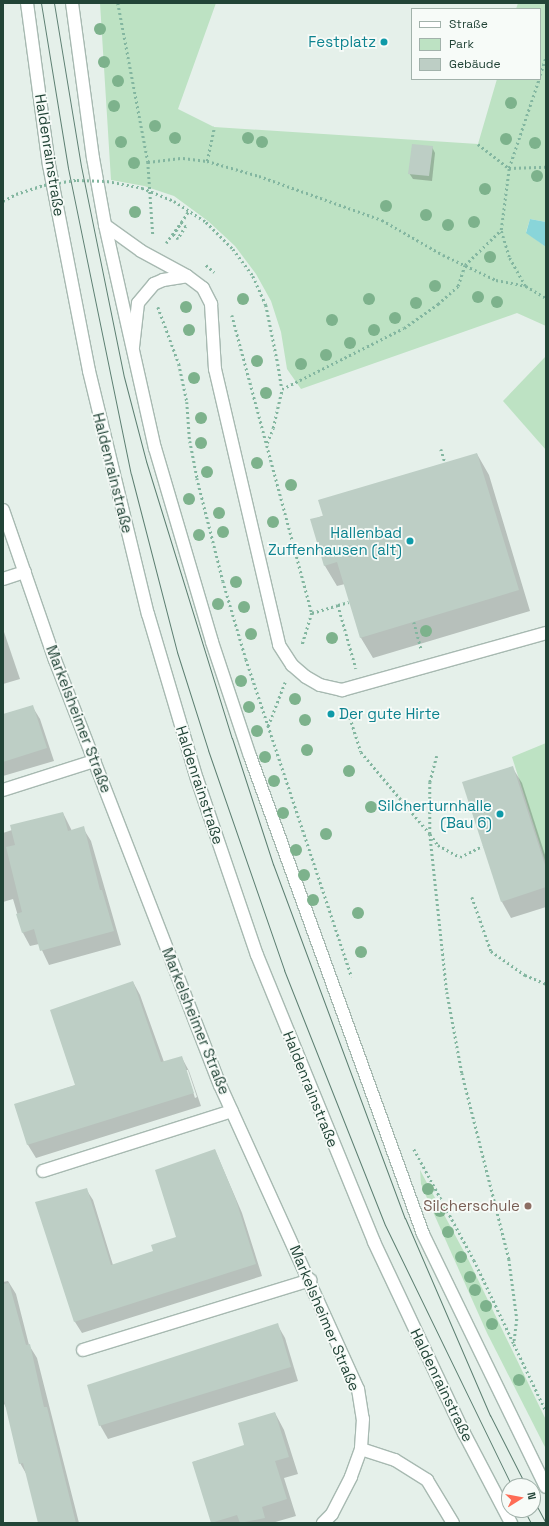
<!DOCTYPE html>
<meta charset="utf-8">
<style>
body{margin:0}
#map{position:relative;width:549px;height:1526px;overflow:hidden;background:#e5f0ea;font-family:"Space Grotesk",sans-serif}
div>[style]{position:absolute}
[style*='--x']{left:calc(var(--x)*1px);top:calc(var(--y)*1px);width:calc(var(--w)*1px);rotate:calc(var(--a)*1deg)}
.green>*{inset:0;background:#bde2c3}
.water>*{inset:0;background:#89d5d9}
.shadow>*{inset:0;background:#0003}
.building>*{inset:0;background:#bdcec5}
.path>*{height:2.5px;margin-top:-1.25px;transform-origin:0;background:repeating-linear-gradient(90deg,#83b6a0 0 2px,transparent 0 5px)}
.roads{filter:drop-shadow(1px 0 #a7b9b1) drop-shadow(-1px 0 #a7b9b1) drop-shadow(0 1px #a7b9b1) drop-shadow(0 -1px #a7b9b1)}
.service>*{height:12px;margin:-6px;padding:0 6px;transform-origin:6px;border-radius:6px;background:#fff}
.minor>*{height:12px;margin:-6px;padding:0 6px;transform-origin:6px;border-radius:6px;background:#fff}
.secondary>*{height:12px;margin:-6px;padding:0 6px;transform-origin:6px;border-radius:6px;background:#fff}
.tram>*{height:1px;margin:-0.5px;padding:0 0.5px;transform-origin:0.5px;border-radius:0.5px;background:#5d7f72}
.path-bridge>*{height:2.5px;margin-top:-1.25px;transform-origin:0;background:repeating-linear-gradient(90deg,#83b6a0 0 2px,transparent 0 5px)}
.trees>*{width:12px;height:12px;margin:-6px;border-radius:50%;background:#7db28c}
.dots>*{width:11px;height:11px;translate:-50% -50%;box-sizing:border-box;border:2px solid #f7fbf8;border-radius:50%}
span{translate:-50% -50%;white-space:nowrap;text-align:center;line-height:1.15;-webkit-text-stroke:3.5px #f7fbf8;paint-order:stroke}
.culture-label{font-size:15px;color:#0d838f}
.right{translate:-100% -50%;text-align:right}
.left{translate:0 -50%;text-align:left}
.street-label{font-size:15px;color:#224437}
.education-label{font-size:15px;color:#785e54}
.frame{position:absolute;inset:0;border:4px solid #224437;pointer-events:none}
.legend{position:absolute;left:411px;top:8px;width:130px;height:72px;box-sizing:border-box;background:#f7fbf8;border:1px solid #a2b2ab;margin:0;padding:5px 7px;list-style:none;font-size:12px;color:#224437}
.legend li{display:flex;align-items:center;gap:8px;height:20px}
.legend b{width:20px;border:1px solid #a2b2ab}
.north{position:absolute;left:501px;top:1478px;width:40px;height:40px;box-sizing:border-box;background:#f7fbf8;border:1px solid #a2b2ab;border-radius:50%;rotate:79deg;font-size:11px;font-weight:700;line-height:16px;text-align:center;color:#224437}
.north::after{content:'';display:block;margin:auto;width:14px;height:18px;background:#fe6c55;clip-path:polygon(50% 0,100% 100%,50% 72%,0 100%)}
</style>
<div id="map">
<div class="green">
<i style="clip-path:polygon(100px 3px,216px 3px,178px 109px,214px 127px,478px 144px,497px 79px,540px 79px,540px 9px,516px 9px,518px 3px,546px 3px,546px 222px,530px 219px,526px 232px,546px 247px,546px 326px,517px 313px,301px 389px,287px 369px,281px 332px,271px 301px,256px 274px,235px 246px,208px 221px,174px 196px,144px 186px,111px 180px)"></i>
<i style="clip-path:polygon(546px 356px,546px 450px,503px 401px)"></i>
<i style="clip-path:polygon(546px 743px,546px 864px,512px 757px)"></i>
<i style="clip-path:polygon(420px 1170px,469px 1261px,546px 1420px,546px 1449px,487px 1333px,430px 1205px,421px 1184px)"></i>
</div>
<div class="water">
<i style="clip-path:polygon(530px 219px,546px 222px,546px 247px,526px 233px)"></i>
</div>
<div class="shadow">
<i style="clip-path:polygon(432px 147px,435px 153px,432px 181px,413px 179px,409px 173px)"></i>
<i style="clip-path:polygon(477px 454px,489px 475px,530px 611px,373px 658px,361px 638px,345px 584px,337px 586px,325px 566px,312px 520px)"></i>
<i style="clip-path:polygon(3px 629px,20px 679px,3px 684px)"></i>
<i style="clip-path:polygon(32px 706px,40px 719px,54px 761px,3px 776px,3px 715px)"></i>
<i style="clip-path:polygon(512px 767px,522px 783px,546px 858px,546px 907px,511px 918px,502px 902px)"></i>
<i style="clip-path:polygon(63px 813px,72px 831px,83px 828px,91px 841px,121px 945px,49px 965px,39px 944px,30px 946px,23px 933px,13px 899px,3px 902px,3px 833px)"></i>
<i style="clip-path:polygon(evenodd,133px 982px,140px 995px,164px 1062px,182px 1058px,189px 1071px,201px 1106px,36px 1158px,28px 1145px,15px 1105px,76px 1085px,133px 982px,186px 1070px,188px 1070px,197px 1097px,195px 1098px,186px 1070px)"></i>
<i style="clip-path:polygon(215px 1150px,242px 1213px,262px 1276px,82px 1333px,75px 1322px,86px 1189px,93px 1200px,113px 1265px,154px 1252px,177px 1238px)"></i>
<i style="clip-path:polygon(8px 1281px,16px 1294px,29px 1345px,37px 1358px,79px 1523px,39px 1523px,28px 1477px,20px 1463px,7px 1409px,3px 1402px,3px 1282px)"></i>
<i style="clip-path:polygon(277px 1324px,285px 1338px,298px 1381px,108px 1439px,100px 1425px)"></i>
<i style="clip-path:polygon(275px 1413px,284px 1430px,298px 1474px,284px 1478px,296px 1516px,272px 1523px,213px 1523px,193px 1462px,246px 1446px)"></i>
</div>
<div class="building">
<i style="clip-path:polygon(412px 144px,433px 146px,429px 176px,408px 174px)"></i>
<i style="clip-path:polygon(477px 453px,519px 590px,360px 638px,337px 562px,324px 566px,310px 519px,323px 516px,318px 500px)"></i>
<i style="clip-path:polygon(33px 705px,47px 748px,3px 762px,3px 714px)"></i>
<i style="clip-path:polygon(513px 766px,546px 868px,546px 887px,501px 902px,462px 782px)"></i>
<i style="clip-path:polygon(63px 812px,68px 831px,84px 826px,100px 890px,102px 890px,114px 931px,40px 951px,34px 929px,22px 933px,16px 914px,22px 912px,6px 847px,15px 845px,10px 825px)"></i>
<i style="clip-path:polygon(133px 981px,161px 1062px,182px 1056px,194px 1093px,27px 1145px,14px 1104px,75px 1085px,50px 1010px)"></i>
<i style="clip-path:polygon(215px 1149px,236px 1200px,256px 1264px,74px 1322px,35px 1202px,87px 1188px,111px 1265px,153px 1251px,151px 1245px,176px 1237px,155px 1170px)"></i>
<i style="clip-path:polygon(9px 1283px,26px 1345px,30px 1344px,44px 1407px,47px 1407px,76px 1523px,38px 1523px,23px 1463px,19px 1464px,3px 1396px,3px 1284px)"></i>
<i style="clip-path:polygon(278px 1323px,291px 1367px,99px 1426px,87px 1385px)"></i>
<i style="clip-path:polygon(275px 1412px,289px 1457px,275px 1461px,287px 1499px,262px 1507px,265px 1518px,240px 1523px,237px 1515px,211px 1523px,192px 1462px,244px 1445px,238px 1423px)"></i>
</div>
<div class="path">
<i style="--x:118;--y:3;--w:162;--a:79.3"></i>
<i style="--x:148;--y:162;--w:74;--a:86.1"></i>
<i style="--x:540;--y:75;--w:19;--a:-72"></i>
<i style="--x:478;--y:144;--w:39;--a:38"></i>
<i style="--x:509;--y:168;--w:37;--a:-2"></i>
<i style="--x:207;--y:161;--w:35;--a:-78"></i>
<i style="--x:148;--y:162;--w:35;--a:-7"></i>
<i style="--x:183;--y:158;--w:24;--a:7"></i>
<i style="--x:207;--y:161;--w:54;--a:16.1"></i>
<i style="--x:259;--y:176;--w:131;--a:19.7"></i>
<i style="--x:382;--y:220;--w:70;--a:29.8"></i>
<i style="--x:443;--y:255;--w:59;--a:25.3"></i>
<i style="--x:496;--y:280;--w:31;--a:11"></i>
<i style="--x:526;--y:286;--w:23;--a:31"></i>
<i style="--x:166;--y:243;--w:26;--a:-54"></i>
<i style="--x:181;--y:222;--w:6;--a:39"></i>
<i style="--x:186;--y:226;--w:15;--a:122"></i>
<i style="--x:178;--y:239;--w:6;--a:-141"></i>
<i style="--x:173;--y:235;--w:30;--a:-57"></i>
<i style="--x:206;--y:265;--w:11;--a:41"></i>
<i style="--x:525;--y:286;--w:33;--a:-119"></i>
<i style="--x:509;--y:257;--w:28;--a:-107"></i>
<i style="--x:501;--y:230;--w:63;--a:-82.6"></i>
<i style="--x:509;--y:168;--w:94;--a:-71.4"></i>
<i style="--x:158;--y:307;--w:61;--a:69.8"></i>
<i style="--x:179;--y:364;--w:39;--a:78"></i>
<i style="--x:187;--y:402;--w:39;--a:86"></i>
<i style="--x:190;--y:441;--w:38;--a:79"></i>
<i style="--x:197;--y:478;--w:106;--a:75.8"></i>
<i style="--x:223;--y:581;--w:81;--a:73.6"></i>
<i style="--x:246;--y:659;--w:335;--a:71.6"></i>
<i style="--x:232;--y:315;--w:309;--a:75"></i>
<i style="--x:312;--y:613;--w:34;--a:107"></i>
<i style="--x:278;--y:364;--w:25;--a:81"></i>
<i style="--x:267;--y:443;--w:16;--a:-68"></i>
<i style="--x:273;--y:428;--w:40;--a:-77"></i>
<i style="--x:282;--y:389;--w:136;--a:-26.6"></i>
<i style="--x:404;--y:328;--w:42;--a:-35.2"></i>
<i style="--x:438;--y:304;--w:27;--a:-42"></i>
<i style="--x:458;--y:286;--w:22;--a:-72"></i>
<i style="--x:465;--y:265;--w:50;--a:-44.2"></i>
<i style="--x:441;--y:449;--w:14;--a:73"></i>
<i style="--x:338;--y:605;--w:11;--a:-15"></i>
<i style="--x:312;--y:613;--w:27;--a:-17"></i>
<i style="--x:338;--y:605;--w:66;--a:74.1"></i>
<i style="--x:414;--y:622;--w:27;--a:75"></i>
<i style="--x:347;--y:708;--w:46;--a:72.3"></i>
<i style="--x:361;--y:752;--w:107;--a:49.9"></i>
<i style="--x:430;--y:834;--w:159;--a:83.9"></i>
<i style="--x:447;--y:992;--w:82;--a:79.5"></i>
<i style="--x:462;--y:1073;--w:192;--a:75.8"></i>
<i style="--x:509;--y:1259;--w:61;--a:82.4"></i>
<i style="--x:517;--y:1319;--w:25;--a:97"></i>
<i style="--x:514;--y:1344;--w:74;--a:64.5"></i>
<i style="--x:268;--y:726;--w:47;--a:-68.9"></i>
<i style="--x:437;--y:756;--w:27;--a:105"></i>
<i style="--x:430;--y:782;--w:52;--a:90"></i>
<i style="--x:430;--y:834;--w:14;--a:54"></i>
<i style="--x:438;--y:845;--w:25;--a:29"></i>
<i style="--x:460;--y:857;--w:25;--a:-26"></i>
<i style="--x:472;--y:897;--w:57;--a:70.6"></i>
<i style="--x:491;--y:951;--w:42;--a:35.2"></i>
<i style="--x:525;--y:975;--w:23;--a:23"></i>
<i style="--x:414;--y:1149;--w:126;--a:61.6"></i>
<i style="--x:474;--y:1260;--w:93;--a:64.5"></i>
</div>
<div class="roads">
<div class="service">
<i style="--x:105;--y:225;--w:44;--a:35.8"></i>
<i style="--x:141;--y:251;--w:52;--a:28.5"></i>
<i style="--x:187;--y:276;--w:20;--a:37"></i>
<i style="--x:203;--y:288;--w:18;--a:63"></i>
<i style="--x:211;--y:304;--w:65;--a:86.5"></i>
<i style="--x:215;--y:369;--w:283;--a:76.9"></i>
<i style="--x:279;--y:645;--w:24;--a:57"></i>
<i style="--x:292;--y:665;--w:18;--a:41"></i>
<i style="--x:306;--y:677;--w:16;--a:30"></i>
<i style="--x:320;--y:685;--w:23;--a:13"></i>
<i style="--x:342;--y:690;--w:212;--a:-15.6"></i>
<i style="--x:133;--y:347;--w:44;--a:-83.5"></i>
<i style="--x:138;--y:303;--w:25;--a:-50"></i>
<i style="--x:154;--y:284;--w:10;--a:-24"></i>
<i style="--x:163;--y:280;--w:24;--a:-9"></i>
<i style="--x:3;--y:579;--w:23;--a:-18"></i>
<i style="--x:3;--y:790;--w:96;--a:-17.7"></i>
<i style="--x:43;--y:1171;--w:198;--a:-17.6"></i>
<i style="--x:83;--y:1350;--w:238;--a:-17.1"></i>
<i style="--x:361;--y:1449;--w:36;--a:18"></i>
<i style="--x:395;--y:1460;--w:38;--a:32"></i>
<i style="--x:427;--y:1480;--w:50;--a:58.8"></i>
</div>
<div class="minor">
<i style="--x:3;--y:510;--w:159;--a:70.9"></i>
<i style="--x:55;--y:660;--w:456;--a:68.8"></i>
<i style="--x:220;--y:1085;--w:334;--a:65.6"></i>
<i style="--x:358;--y:1389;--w:30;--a:81"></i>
<i style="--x:363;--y:1419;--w:30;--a:94"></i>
<i style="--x:361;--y:1449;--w:30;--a:110"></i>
<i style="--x:351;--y:1477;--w:42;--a:117.2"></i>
<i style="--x:332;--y:1514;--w:13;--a:135"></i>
</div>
<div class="secondary">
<i style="--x:27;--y:3;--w:163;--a:82.3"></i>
<i style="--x:49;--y:165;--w:210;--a:79"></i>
<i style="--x:89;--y:371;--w:250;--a:76.4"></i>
<i style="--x:148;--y:614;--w:172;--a:73.5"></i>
<i style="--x:197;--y:779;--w:186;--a:71.2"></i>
<i style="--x:257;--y:955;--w:310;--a:67.8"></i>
<i style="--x:374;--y:1242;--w:211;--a:64.8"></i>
<i style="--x:464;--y:1433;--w:102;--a:62.4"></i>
<i style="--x:72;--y:3;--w:156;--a:82.3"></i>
<i style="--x:93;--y:158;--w:68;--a:79.8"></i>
<i style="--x:105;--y:225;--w:229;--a:77.4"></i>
<i style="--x:155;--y:448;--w:202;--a:73.6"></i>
<i style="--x:212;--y:642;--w:120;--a:71.6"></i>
<i style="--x:250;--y:756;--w:508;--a:70.1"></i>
<i style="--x:423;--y:1234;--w:281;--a:64.1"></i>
</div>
</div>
<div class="tram">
<i style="--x:41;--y:3;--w:167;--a:80.7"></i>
<i style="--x:68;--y:168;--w:312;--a:78.4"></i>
<i style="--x:131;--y:474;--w:184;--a:75.5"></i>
<i style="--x:177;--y:652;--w:103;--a:72.4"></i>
<i style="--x:208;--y:750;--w:233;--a:70.9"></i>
<i style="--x:284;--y:970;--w:274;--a:68.4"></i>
<i style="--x:385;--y:1225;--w:290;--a:64.1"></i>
<i style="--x:54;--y:3;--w:165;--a:80.6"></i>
<i style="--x:81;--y:166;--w:215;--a:78.5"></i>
<i style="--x:124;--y:377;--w:87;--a:75.3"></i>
<i style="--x:146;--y:461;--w:290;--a:72.8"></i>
<i style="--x:232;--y:738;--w:133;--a:72"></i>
<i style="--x:273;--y:864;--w:378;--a:69.6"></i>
<i style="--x:405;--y:1218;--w:215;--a:66.7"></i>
<i style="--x:490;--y:1415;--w:80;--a:63.1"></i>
<i style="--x:533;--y:1499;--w:27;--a:62"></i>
<i style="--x:524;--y:1510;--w:15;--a:62"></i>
</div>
<div class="path-bridge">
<i style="--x:3;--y:201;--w:15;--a:-28"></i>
<i style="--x:16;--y:194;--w:29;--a:-18"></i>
<i style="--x:44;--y:185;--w:33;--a:-9"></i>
<i style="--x:77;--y:180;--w:30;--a:2"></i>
<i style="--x:107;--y:181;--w:36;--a:11"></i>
<i style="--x:142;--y:188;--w:35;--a:22"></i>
<i style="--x:174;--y:201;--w:38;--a:33"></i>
<i style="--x:206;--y:222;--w:38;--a:45"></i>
<i style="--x:233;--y:249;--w:34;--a:53"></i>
<i style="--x:253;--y:276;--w:32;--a:66"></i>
<i style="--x:266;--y:305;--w:60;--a:78.5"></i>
</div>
<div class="trees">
<i style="left:100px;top:29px"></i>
<i style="left:104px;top:62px"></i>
<i style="left:118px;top:81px"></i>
<i style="left:511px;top:103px"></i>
<i style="left:114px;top:106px"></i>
<i style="left:155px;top:126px"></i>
<i style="left:175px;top:138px"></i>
<i style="left:248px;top:138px"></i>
<i style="left:506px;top:139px"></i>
<i style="left:121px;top:142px"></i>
<i style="left:262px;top:142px"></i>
<i style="left:535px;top:143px"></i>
<i style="left:134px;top:163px"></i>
<i style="left:537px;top:176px"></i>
<i style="left:485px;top:189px"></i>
<i style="left:386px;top:206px"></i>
<i style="left:135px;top:212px"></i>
<i style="left:426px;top:215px"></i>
<i style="left:474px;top:222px"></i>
<i style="left:448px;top:225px"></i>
<i style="left:490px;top:257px"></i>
<i style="left:435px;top:286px"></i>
<i style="left:478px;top:297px"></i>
<i style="left:243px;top:299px"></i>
<i style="left:369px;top:299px"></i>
<i style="left:497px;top:302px"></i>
<i style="left:416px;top:303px"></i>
<i style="left:186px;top:307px"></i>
<i style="left:395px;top:318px"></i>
<i style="left:332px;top:320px"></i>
<i style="left:189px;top:330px"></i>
<i style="left:374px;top:330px"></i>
<i style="left:350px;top:343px"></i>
<i style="left:326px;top:355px"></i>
<i style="left:257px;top:361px"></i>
<i style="left:301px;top:364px"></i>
<i style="left:194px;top:378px"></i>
<i style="left:266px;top:393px"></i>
<i style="left:201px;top:418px"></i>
<i style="left:201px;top:443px"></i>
<i style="left:257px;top:463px"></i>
<i style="left:207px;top:472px"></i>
<i style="left:291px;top:485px"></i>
<i style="left:189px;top:499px"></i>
<i style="left:219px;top:513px"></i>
<i style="left:273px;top:522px"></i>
<i style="left:223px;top:532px"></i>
<i style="left:199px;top:535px"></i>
<i style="left:236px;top:582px"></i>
<i style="left:218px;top:604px"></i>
<i style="left:244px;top:607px"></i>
<i style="left:426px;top:631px"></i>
<i style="left:251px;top:634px"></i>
<i style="left:332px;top:638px"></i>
<i style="left:241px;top:681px"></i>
<i style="left:295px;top:699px"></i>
<i style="left:249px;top:707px"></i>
<i style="left:305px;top:720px"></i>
<i style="left:257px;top:731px"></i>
<i style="left:307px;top:750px"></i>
<i style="left:265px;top:757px"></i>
<i style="left:349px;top:771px"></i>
<i style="left:274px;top:781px"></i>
<i style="left:371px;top:807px"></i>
<i style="left:283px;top:813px"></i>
<i style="left:326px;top:834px"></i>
<i style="left:296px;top:850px"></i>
<i style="left:304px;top:875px"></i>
<i style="left:313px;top:900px"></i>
<i style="left:358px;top:913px"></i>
<i style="left:361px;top:952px"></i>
<i style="left:428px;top:1189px"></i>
<i style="left:440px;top:1211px"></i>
<i style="left:448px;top:1232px"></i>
<i style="left:461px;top:1257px"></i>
<i style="left:470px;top:1277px"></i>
<i style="left:475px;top:1290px"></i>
<i style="left:486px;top:1306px"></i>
<i style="left:492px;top:1324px"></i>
<i style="left:519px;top:1380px"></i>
</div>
<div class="dots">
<i style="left:384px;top:42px;background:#0f9aa8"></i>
<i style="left:410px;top:541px;background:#0f9aa8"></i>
<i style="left:331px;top:714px;background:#0f9aa8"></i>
<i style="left:500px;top:814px;background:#0f9aa8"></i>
<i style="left:528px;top:1206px;background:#8d6e63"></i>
</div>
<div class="culture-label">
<span class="right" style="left:376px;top:42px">Festplatz</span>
<span class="right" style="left:402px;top:541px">Hallenbad<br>Zuffenhausen (alt)</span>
<span class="left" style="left:339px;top:714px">Der gute Hirte</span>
<span class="right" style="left:492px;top:814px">Silcherturnhalle<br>(Bau 6)</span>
</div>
<div class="street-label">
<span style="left:50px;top:155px;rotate:81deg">Haldenrainstraße</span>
<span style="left:113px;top:473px;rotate:76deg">Haldenrainstraße</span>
<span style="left:79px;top:719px;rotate:69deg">Markelsheimer Straße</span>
<span style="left:200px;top:785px;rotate:72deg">Haldenrainstraße</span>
<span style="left:196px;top:1021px;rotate:68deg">Markelsheimer Straße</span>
<span style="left:311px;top:1089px;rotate:68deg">Haldenrainstraße</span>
<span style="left:325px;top:1318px;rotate:67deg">Markelsheimer Straße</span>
<span style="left:442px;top:1385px;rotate:64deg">Haldenrainstraße</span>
</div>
<div class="education-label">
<span class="right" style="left:520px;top:1206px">Silcherschule</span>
</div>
<div class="frame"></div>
<ul class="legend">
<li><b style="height:5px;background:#fff"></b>Straße</li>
<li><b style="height:11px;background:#bde2c3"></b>Park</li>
<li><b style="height:11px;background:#bdcec5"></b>Gebäude</li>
</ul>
<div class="north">N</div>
</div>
